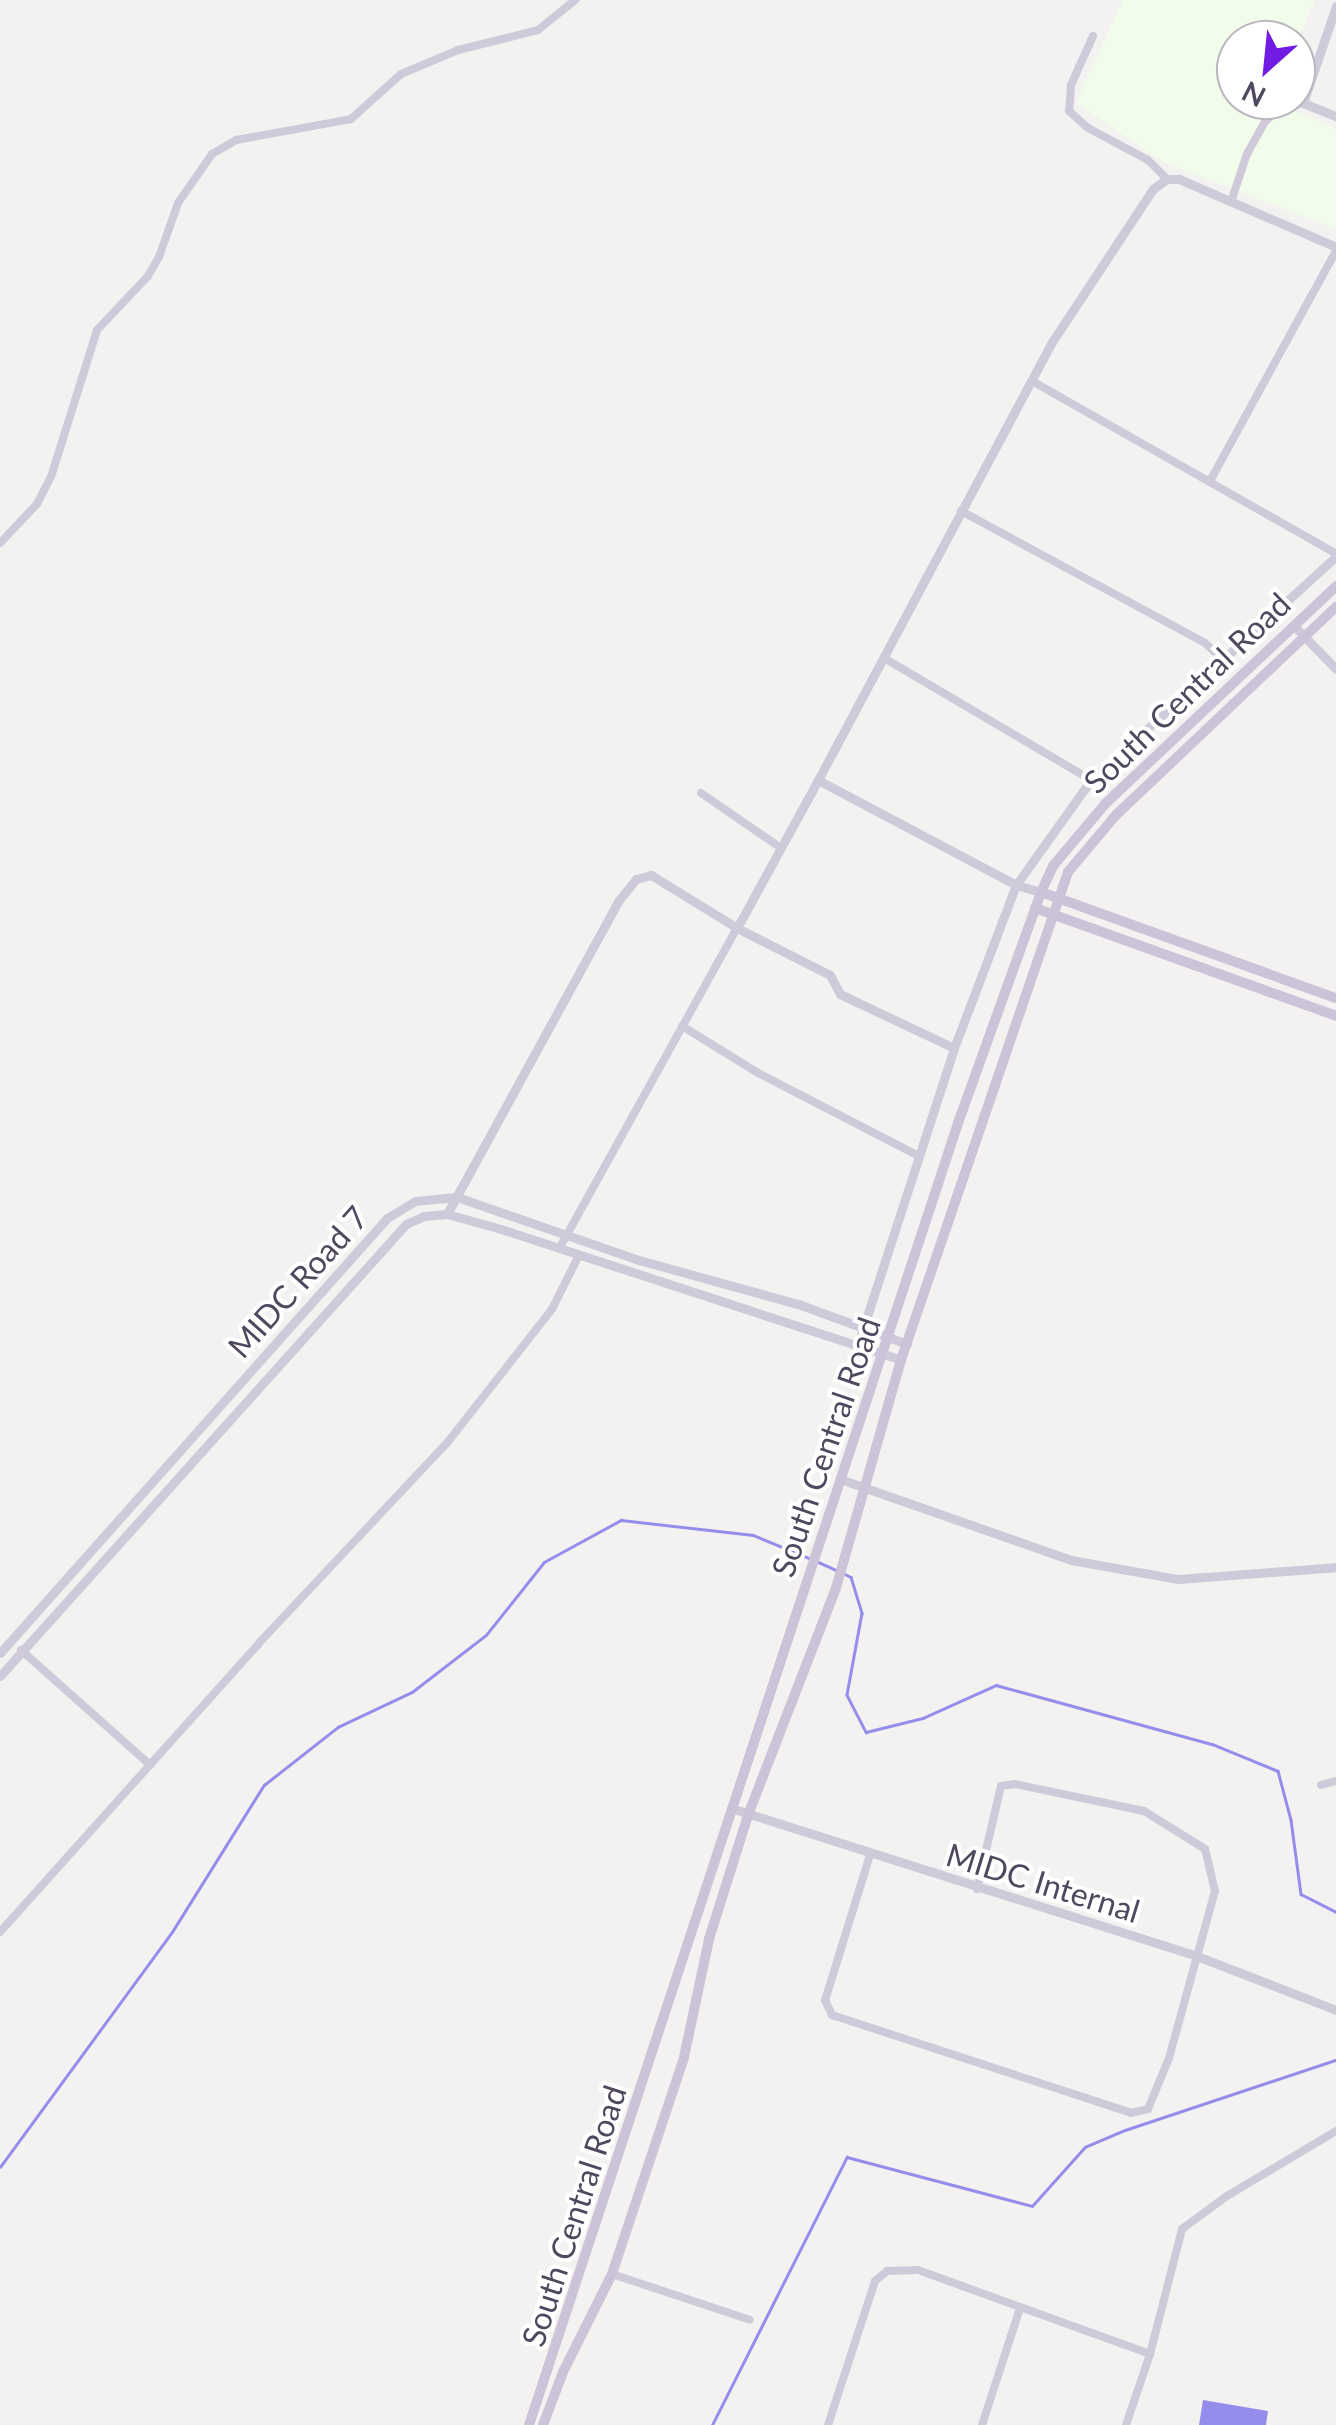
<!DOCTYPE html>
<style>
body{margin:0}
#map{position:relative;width:1336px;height:2425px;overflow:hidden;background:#f3f2f0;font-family:Lato,sans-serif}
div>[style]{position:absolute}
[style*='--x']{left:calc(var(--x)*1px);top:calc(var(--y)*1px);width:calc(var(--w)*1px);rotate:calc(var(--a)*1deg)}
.commercial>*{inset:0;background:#f2fceb}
.water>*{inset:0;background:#958dec}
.stream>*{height:2.5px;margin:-1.25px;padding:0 1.25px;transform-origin:1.25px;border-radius:1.25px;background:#958dec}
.minor>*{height:8px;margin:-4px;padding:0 4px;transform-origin:4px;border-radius:4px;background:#cfcada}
.tertiary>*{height:9px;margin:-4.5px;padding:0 4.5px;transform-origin:4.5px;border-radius:4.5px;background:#cfcada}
.secondary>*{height:10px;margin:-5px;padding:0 5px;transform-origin:5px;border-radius:5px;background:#ccc3d9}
span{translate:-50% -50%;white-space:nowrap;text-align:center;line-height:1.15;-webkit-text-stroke:8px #fff;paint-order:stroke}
.street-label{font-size:32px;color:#50485e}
.north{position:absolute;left:1216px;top:20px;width:100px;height:100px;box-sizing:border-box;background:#fff;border:2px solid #b9b6bf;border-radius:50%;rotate:207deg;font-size:28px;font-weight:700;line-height:40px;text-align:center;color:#50485e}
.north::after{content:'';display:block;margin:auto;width:35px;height:45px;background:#721be2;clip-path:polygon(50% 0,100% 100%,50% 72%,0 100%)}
</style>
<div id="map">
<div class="commercial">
<i style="clip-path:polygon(1123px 0,1315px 0,1296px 42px,1236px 40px,1236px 100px,1270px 100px,1336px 129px,1336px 229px,1163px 162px,1076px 103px)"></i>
</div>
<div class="water">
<i style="clip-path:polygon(1203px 2400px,1268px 2411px,1266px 2425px,1199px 2425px)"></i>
</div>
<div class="stream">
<i style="--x:816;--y:1561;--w:22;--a:24"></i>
<i style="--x:843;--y:1573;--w:9;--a:27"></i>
<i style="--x:851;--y:1577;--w:38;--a:73"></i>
<i style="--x:862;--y:1613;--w:83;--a:100.4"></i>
<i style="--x:847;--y:1695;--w:42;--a:62.8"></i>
<i style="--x:866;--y:1732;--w:59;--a:-13.8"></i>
<i style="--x:923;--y:1718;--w:80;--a:-24.3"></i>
<i style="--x:996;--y:1685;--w:224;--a:15.3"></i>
<i style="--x:1212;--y:1744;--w:71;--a:22.2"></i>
<i style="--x:1278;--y:1771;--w:51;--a:75.1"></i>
<i style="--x:1291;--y:1820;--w:75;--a:82.3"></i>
<i style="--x:1301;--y:1894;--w:39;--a:27"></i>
<i style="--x:0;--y:2167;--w:291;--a:-53.8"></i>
<i style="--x:172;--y:1932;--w:173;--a:-58"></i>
<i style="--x:264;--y:1785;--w:94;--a:-38.1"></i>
<i style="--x:338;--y:1727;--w:82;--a:-25.3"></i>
<i style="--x:412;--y:1692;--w:93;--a:-37.6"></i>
<i style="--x:486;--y:1635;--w:93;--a:-51.5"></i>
<i style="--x:544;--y:1562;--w:88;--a:-28.6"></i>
<i style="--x:621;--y:1520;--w:133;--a:6.5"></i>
<i style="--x:753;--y:1535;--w:61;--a:22.3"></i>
<i style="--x:712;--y:2425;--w:300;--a:-63.3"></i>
<i style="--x:847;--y:2157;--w:191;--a:14.8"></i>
<i style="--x:1032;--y:2206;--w:79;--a:-48.1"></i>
<i style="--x:1085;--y:2147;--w:43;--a:-23"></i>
<i style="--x:1125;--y:2130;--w:222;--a:-18.4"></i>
</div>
<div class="minor">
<i style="--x:1093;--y:36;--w:54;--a:114.2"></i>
<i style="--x:1071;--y:85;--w:26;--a:94"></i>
<i style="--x:1069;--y:111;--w:25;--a:42"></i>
<i style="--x:1088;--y:128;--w:68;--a:28.1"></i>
<i style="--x:1148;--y:160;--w:27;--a:45"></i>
<i style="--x:1231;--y:202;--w:51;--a:-71.6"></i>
<i style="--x:1247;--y:154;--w:37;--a:-61"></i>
<i style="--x:1265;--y:122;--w:18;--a:-45"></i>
<i style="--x:1278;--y:109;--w:26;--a:-13"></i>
<i style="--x:1032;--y:381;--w:350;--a:29.6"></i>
<i style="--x:1210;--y:481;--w:262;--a:-61.3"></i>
<i style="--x:961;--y:511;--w:277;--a:28.4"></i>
<i style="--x:1205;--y:643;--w:22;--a:43"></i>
<i style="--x:0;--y:543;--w:54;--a:-46.5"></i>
<i style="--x:37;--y:504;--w:30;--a:-63"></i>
<i style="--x:51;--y:477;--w:154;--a:-72.6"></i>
<i style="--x:97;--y:330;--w:74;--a:-46.6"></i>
<i style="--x:148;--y:276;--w:22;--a:-60"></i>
<i style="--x:159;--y:257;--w:57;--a:-70.6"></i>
<i style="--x:178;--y:203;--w:60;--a:-55.2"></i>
<i style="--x:212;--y:154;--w:28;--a:-30"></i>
<i style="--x:236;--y:140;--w:117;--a:-10.3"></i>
<i style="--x:351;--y:119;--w:67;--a:-42"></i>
<i style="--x:401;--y:74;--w:62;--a:-22.8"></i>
<i style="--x:458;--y:50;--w:82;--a:-14"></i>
<i style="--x:538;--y:30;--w:48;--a:-39"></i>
<i style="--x:884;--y:658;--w:240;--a:30.5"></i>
<i style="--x:701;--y:793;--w:97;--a:34.5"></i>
<i style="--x:682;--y:1026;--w:89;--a:31.7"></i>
<i style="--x:758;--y:1073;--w:179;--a:27.3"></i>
<i style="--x:559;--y:1249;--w:367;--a:-61"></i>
<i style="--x:21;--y:1650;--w:173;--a:41.7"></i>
<i style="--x:1321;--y:1785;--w:16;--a:-15"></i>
<i style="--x:870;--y:1855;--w:152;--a:107.2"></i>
<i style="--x:825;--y:2000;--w:17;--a:65"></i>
<i style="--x:832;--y:2015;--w:315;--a:18.1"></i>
<i style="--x:1131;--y:2113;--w:17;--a:-13"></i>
<i style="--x:1148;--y:2109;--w:55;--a:-67.6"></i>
<i style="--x:1169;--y:2058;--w:173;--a:-74.6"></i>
<i style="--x:1215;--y:1891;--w:43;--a:-103.4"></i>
<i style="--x:1205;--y:1849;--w:72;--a:-148.1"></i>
<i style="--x:1144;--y:1811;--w:132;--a:-168.2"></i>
<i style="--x:1015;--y:1784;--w:14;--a:172"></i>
<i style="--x:1001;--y:1786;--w:106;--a:103.1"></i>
<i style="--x:0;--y:1932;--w:388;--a:-48.1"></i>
<i style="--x:259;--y:1643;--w:274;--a:-46.8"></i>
<i style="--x:447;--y:1443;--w:170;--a:-51.9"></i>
<i style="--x:552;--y:1309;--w:60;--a:-63.4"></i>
<i style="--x:612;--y:2274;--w:145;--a:18.4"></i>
<i style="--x:828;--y:2425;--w:151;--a:-71.9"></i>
<i style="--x:875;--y:2281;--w:16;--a:-40"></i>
<i style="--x:887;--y:2271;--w:31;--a:-2"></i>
<i style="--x:918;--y:2270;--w:247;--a:19.9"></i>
<i style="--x:982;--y:2425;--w:123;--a:-72"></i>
<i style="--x:1126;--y:2425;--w:75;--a:-71.3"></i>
<i style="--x:1150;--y:2354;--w:129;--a:-75.6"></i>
<i style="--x:1182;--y:2229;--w:56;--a:-36.3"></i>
<i style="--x:1227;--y:2196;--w:127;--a:-30.8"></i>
</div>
<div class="tertiary">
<i style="--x:1336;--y:6;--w:102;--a:108.8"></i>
<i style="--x:1303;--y:103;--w:35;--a:22"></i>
<i style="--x:1294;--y:626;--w:60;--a:45.7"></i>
<i style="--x:818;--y:780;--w:497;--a:-61.9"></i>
<i style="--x:1052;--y:342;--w:183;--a:-56.6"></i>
<i style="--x:1153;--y:189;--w:17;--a:-36"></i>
<i style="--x:1167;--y:179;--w:12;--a:0"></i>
<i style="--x:1179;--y:179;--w:171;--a:23.4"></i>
<i style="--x:954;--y:1048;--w:174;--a:-69.2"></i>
<i style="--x:1016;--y:885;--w:129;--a:-54.5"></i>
<i style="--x:1091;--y:780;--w:332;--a:-42.4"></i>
<i style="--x:447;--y:1214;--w:358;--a:-61.3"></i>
<i style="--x:619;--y:900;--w:27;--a:-51"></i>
<i style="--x:636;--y:879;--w:16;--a:-15"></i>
<i style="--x:651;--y:875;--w:101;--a:31.6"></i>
<i style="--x:858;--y:1344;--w:311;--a:-72"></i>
<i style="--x:954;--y:1048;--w:126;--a:-154.7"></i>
<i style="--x:840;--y:994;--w:21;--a:-118"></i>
<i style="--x:830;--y:975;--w:104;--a:-153.2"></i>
<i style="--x:737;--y:928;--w:169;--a:-61.3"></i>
<i style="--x:818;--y:780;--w:224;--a:27.9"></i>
<i style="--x:1016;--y:885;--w:26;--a:16"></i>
<i style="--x:840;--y:1479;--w:245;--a:19.3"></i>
<i style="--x:1071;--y:1560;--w:109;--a:10.1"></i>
<i style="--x:1178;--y:1579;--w:158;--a:-4.3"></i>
<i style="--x:0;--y:1653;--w:582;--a:-48.34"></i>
<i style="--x:387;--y:1218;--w:33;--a:-31"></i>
<i style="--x:415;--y:1201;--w:42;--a:-5.4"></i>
<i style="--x:457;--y:1197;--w:193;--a:19.1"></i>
<i style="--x:639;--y:1260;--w:168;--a:15.5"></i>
<i style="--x:801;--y:1305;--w:113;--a:20.2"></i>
<i style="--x:0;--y:1676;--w:608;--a:-48.07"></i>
<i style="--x:406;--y:1224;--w:20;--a:-24"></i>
<i style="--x:424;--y:1216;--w:23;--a:-5"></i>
<i style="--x:447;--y:1214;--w:56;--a:15.5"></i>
<i style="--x:501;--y:1229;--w:421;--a:18.1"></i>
<i style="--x:734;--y:1809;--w:486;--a:17.6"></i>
<i style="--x:1197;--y:1956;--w:149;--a:21.2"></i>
</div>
<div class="secondary">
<i style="--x:1041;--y:892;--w:313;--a:19.8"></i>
<i style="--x:1035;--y:908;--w:320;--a:19.7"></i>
<i style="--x:529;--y:2425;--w:1371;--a:-71.76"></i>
<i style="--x:958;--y:1123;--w:245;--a:-70.2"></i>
<i style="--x:1041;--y:892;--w:29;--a:-65"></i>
<i style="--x:1053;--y:866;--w:81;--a:-50"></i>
<i style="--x:1105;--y:804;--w:318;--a:-43.3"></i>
<i style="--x:543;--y:2425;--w:57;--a:-69.3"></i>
<i style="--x:563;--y:2372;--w:110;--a:-63.4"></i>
<i style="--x:612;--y:2274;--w:229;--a:-71.6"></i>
<i style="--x:684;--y:2057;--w:121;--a:-78"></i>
<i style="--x:709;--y:1939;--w:130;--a:-72.5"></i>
<i style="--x:748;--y:1815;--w:243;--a:-68.8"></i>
<i style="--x:836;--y:1588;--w:237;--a:-74.1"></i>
<i style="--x:901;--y:1360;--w:516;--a:-71.11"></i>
<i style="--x:1068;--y:872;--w:75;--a:-49.9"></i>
<i style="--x:1116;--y:815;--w:303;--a:-43.4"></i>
</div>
<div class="street-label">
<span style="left:1187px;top:693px;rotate:-44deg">South Central Road</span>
<span style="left:298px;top:1282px;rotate:-48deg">MIDC Road 7</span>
<span style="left:826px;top:1447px;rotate:-71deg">South Central Road</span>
<span style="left:1043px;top:1883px;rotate:17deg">MIDC Internal</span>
<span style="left:574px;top:2216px;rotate:-72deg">South Central Road</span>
</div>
<div class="north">N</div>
</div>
